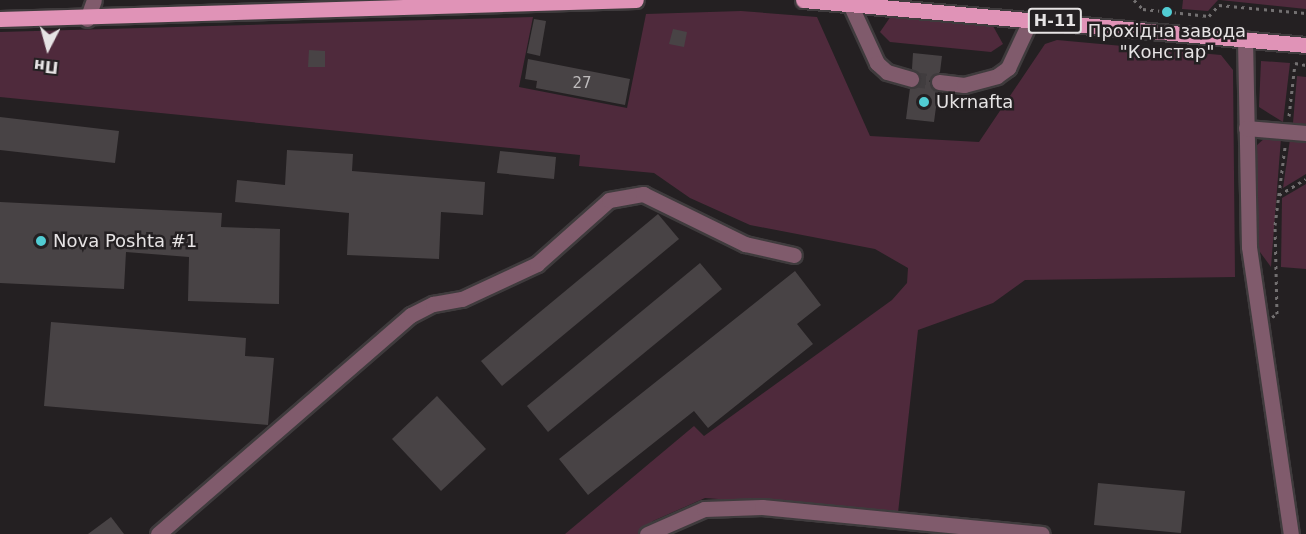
<!DOCTYPE html>
<meta charset="utf-8">
<style>
body{margin:0}
#map{position:relative;width:1306px;height:534px;overflow:hidden;background:#242022;font-family:"DejaVu Sans",sans-serif}
div>[style]{position:absolute}
[style*='--x']{left:calc(var(--x)*1px);top:calc(var(--y)*1px);width:calc(var(--w)*1px);rotate:calc(var(--a)*1deg)}
.green>*{inset:0;background:#4f2a3c}
.building>*{inset:0;background:#484345}
.minor-tunnel>*{height:15px;margin-top:-7.5px;transform-origin:0;background:repeating-linear-gradient(90deg,#413d3f 0 15px,transparent 0 23px)}
.path>*{height:3px;margin-top:-1.5px;transform-origin:0;background:repeating-linear-gradient(90deg,#737071 0 3px,transparent 0 7.5px)}
.roads{filter:drop-shadow(2px 0 #3f3b3d) drop-shadow(-2px 0 #3f3b3d) drop-shadow(0 2px #3f3b3d) drop-shadow(0 -2px #3f3b3d)}
.minor>*{height:15px;margin:-7.5px;padding:0 7.5px;transform-origin:7.5px;border-radius:7.5px;background:#805b6c}
.major>*{height:15px;margin:-7.5px;padding:0 7.5px;transform-origin:7.5px;border-radius:7.5px;background:#e093b7}
.dots>*{width:16px;height:16px;translate:-50% -50%;box-sizing:border-box;border:3px solid #242022;border-radius:50%}
span{translate:-50% -50%;white-space:nowrap;text-align:center;line-height:1.15;-webkit-text-stroke:5px #242022;paint-order:stroke}
.number-label{font-size:15px;color:#bebbbc}
.number-label span{-webkit-text-stroke-width:0}
.shield-label span{padding:2px 4px;background:#242022;border:2px solid;border-radius:4px;-webkit-text-stroke-width:0}
.shield-label{font-size:16px;color:#e6e3e4;font-weight:700}
.poi-label{font-size:18px;color:#e6e3e4}
.left{translate:0 -50%;text-align:left}
.north{position:absolute;left:18px;top:18px;width:60px;height:60px;-webkit-text-stroke:4px #242022;paint-order:stroke;rotate:186deg;font-size:16px;font-weight:700;line-height:24px;text-align:center;color:#e6e3e4}
.north::after{content:'';display:block;margin:auto;width:21px;height:27px;background:#e6e3e4;clip-path:polygon(50% 0,100% 100%,50% 72%,0 100%)}
</style>
<div id="map">
<div class="green">
<i style="clip-path:polygon(1183px 0,1218px 0,1208px 11px,1182px 9px)"></i>
<i style="clip-path:polygon(1220px 0,1306px 0,1306px 9px)"></i>
<i style="clip-path:polygon(741px 11px,817px 17px,870px 136px,979px 142px,1045px 44px,1057px 40px,1221px 55px,1233px 70px,1235px 277px,1025px 280px,993px 303px,918px 330px,898px 513px,705px 498px,653px 521px,638px 534px,565px 534px,694px 426px,704px 436px,892px 300px,907px 283px,908px 268px,875px 249px,750px 225px,690px 198px,654px 173px,579px 166px,580px 155px,0 97px,0 32px,533px 17px,519px 87px,627px 108px,646px 14px)"></i>
<i style="clip-path:polygon(891px 16px,993px 26px,1003px 44px,991px 52px,890px 42px,880px 32px)"></i>
<i style="clip-path:polygon(1261px 61px,1290px 63px,1283px 122px,1259px 107px)"></i>
<i style="clip-path:polygon(1297px 76px,1306px 77px,1306px 124px,1293px 123px)"></i>
<i style="clip-path:polygon(1266px 137px,1281px 138px,1271px 267px,1257px 248px,1256px 146px)"></i>
<i style="clip-path:polygon(1290px 139px,1306px 140px,1306px 174px,1283px 188px)"></i>
<i style="clip-path:polygon(1306px 184px,1306px 269px,1281px 267px,1282px 198px)"></i>
</div>
<div class="building">
<i style="clip-path:polygon(534px 19px,546px 21px,540px 56px,527px 53px)"></i>
<i style="clip-path:polygon(673px 29px,687px 32px,684px 47px,669px 44px)"></i>
<i style="clip-path:polygon(309px 50px,325px 51px,325px 67px,308px 67px)"></i>
<i style="clip-path:polygon(913px 53px,942px 56px,940px 72px,929px 81px,938px 92px,934px 122px,906px 119px,910px 88px,920px 81px,912px 69px)"></i>
<i style="clip-path:polygon(528px 59px,630px 79px,625px 105px,536px 88px,537px 81px,525px 79px)"></i>
<i style="clip-path:polygon(0 117px,119px 131px,115px 163px,0 150px)"></i>
<i style="clip-path:polygon(287px 150px,353px 154px,352px 171px,485px 182px,483px 215px,441px 212px,439px 259px,347px 255px,349px 213px,235px 202px,237px 180px,285px 185px)"></i>
<i style="clip-path:polygon(500px 151px,556px 157px,554px 179px,497px 173px)"></i>
<i style="clip-path:polygon(0 202px,222px 213px,221px 227px,280px 229px,279px 304px,188px 301px,189px 257px,126px 252px,124px 289px,0 283px)"></i>
<i style="clip-path:polygon(658px 214px,679px 239px,502px 386px,481px 361px)"></i>
<i style="clip-path:polygon(700px 263px,722px 289px,548px 432px,527px 406px)"></i>
<i style="clip-path:polygon(795px 271px,821px 305px,797px 324px,813px 344px,708px 428px,694px 411px,588px 495px,559px 459px)"></i>
<i style="clip-path:polygon(51px 322px,246px 338px,245px 356px,274px 358px,268px 425px,44px 406px)"></i>
<i style="clip-path:polygon(437px 396px,486px 449px,441px 491px,392px 439px)"></i>
<i style="clip-path:polygon(1098px 483px,1185px 491px,1181px 533px,1094px 525px)"></i>
<i style="clip-path:polygon(111px 517px,124px 534px,88px 534px)"></i>
</div>
<div class="minor-tunnel">
<i style="--x:911;--y:79;--w:28;--a:6"></i>
</div>
<div class="path">
<i style="--x:1134;--y:0;--w:13;--a:45"></i>
<i style="--x:1143;--y:9;--w:66;--a:6.1"></i>
<i style="--x:1209;--y:16;--w:15;--a:-48"></i>
<i style="--x:1219;--y:5;--w:87;--a:5.3"></i>
<i style="--x:1289;--y:116;--w:53;--a:-83.5"></i>
<i style="--x:1295;--y:63;--w:11;--a:10"></i>
<i style="--x:1279;--y:195;--w:31;--a:-31"></i>
<i style="--x:1272;--y:317;--w:6;--a:-31"></i>
<i style="--x:1277;--y:314;--w:89;--a:-91.3"></i>
<i style="--x:1275;--y:225;--w:79;--a:-82.7"></i>
</div>
<div class="roads">
<div class="minor">
<i style="--x:850;--y:4;--w:65;--a:65.4"></i>
<i style="--x:877;--y:63;--w:13;--a:42"></i>
<i style="--x:887;--y:72;--w:25;--a:16"></i>
<i style="--x:87;--y:19;--w:20;--a:-70"></i>
<i style="--x:1245;--y:39;--w:208;--a:88.9"></i>
<i style="--x:1249;--y:247;--w:290;--a:81.7"></i>
<i style="--x:939;--y:82;--w:25;--a:7"></i>
<i style="--x:964;--y:85;--w:34;--a:-15"></i>
<i style="--x:997;--y:76;--w:14;--a:-36"></i>
<i style="--x:1008;--y:68;--w:54;--a:-64.9"></i>
<i style="--x:1246;--y:128;--w:60;--a:4.8"></i>
<i style="--x:158;--y:534;--w:335;--a:-40.9"></i>
<i style="--x:411;--y:315;--w:25;--a:-27"></i>
<i style="--x:433;--y:304;--w:29;--a:-10"></i>
<i style="--x:462;--y:299;--w:83;--a:-25"></i>
<i style="--x:537;--y:264;--w:96;--a:-41.6"></i>
<i style="--x:609;--y:200;--w:35;--a:-10"></i>
<i style="--x:643;--y:194;--w:114;--a:26.1"></i>
<i style="--x:745;--y:244;--w:50;--a:12.7"></i>
<i style="--x:647;--y:534;--w:62;--a:-23.7"></i>
<i style="--x:704;--y:509;--w:58;--a:-2"></i>
<i style="--x:762;--y:507;--w:281;--a:5.5"></i>
</div>
<div class="major">
<i style="--x:803;--y:0;--w:505;--a:5.11"></i>
<i style="--x:0;--y:19;--w:636;--a:-1.71"></i>
</div>
</div>
<div class="dots">
<i style="left:1167px;top:12px;background:#51ccd3"></i>
<i style="left:924px;top:102px;background:#51ccd3"></i>
<i style="left:41px;top:241px;background:#51ccd3"></i>
</div>
<div class="number-label">
<span style="left:582px;top:84px">27</span>
</div>
<div class="shield-label">
<span style="left:1055px;top:21px">Н-11</span>
</div>
<div class="poi-label">
<span style="left:1167px;top:42px">Прохідна завода<br>"Констар"</span>
<span class="left" style="left:936px;top:102px">Ukrnafta</span>
<span class="left" style="left:53px;top:241px">Nova Poshta #1</span>
</div>
<div class="north">Пн</div>
</div>
